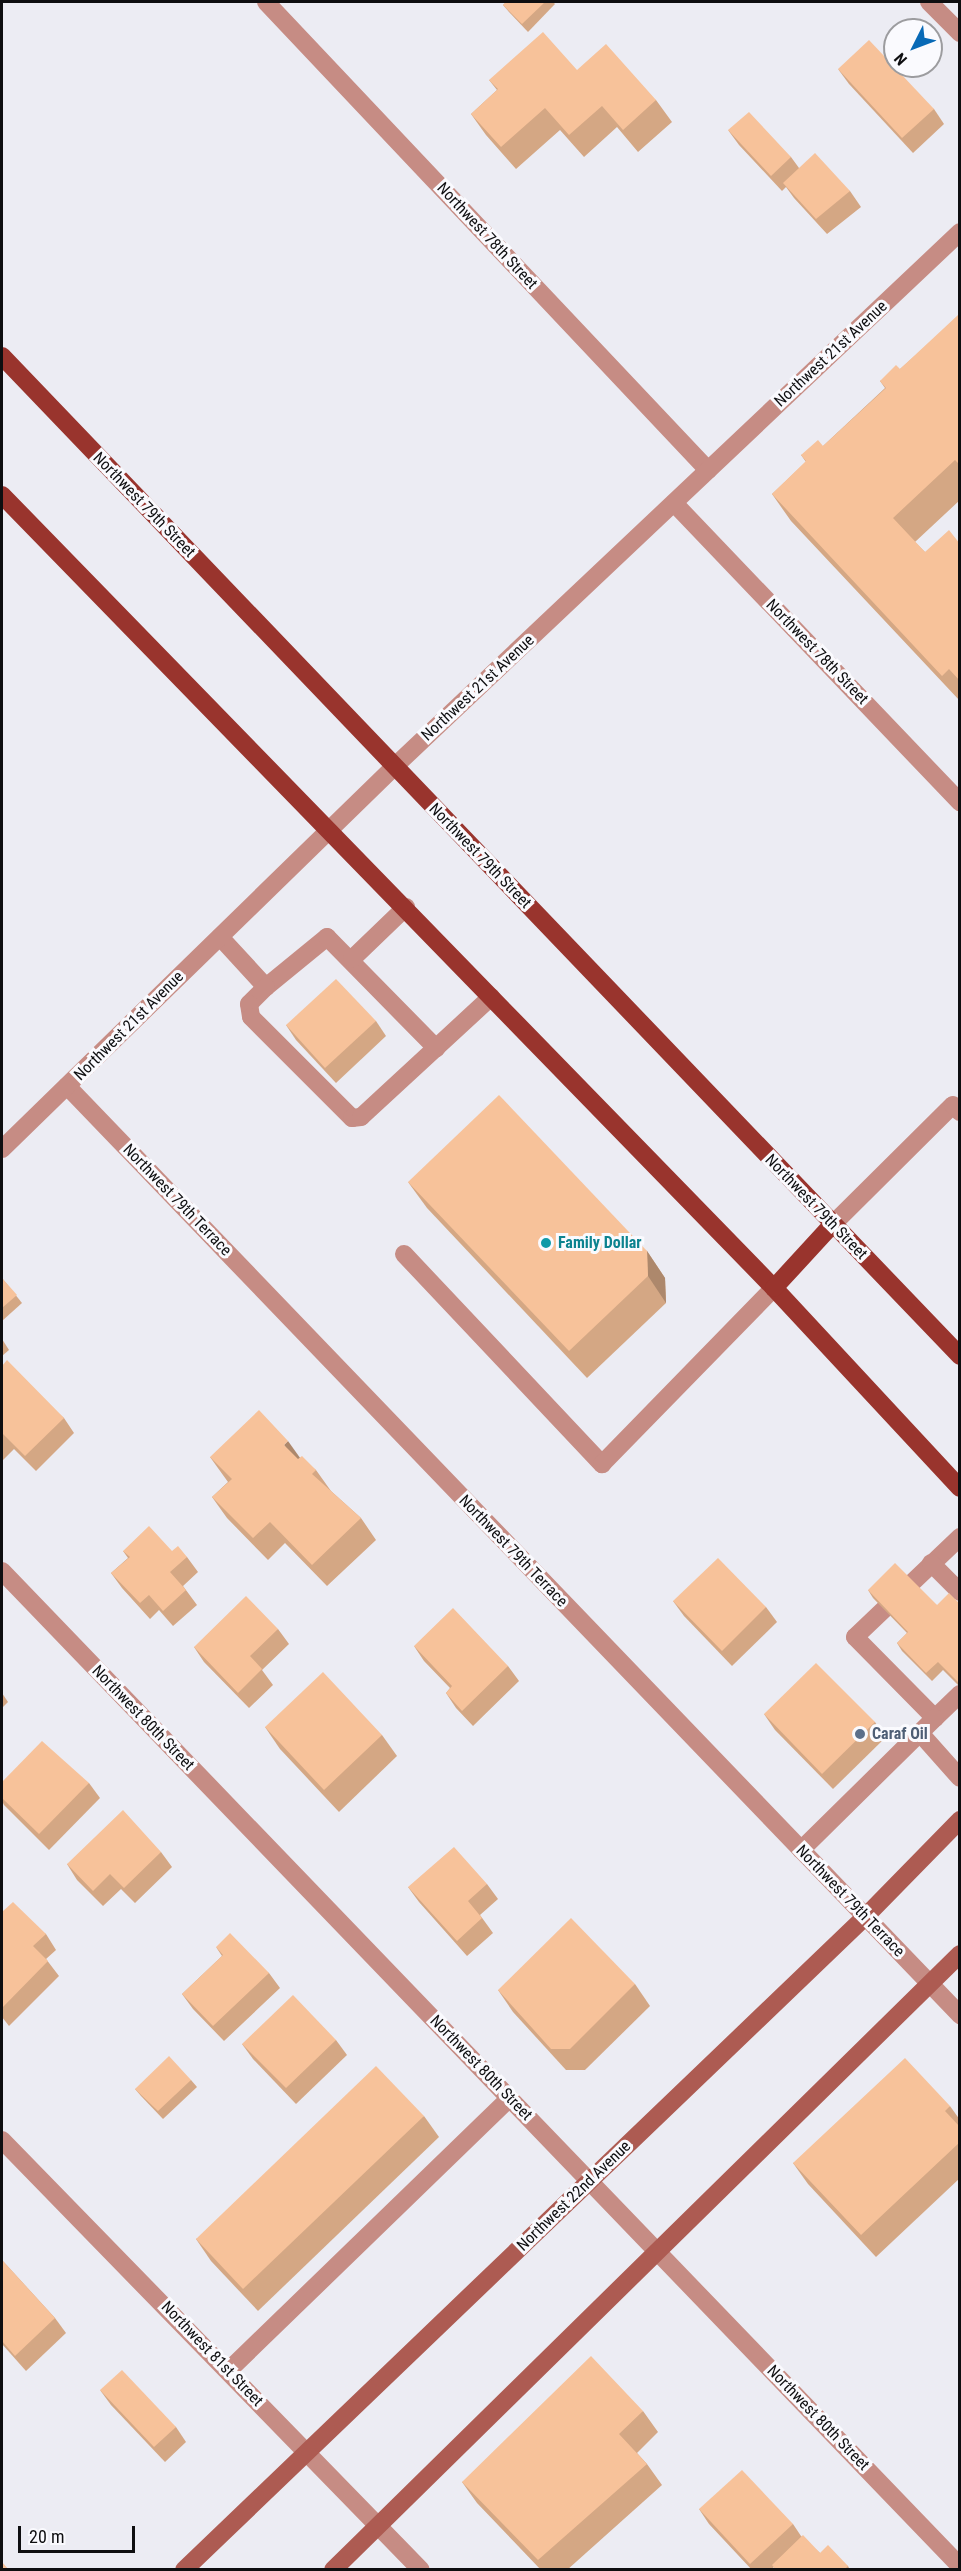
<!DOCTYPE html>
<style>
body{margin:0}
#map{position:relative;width:961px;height:2571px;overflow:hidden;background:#ececf3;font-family:"Roboto Condensed",sans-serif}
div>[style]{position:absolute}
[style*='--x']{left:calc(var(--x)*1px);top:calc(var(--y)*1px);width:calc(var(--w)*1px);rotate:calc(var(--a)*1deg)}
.lane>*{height:18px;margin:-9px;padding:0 9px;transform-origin:9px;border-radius:9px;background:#c68c84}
.street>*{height:18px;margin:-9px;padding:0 9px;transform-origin:9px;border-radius:9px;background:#c68c84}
.secondary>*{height:18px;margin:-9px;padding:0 9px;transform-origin:9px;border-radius:9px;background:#ad5b52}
.primary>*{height:18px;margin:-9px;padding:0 9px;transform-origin:9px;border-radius:9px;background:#99342d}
.wall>*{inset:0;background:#d4a784}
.shaded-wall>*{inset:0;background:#ad886c}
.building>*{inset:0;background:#f7c29a}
.dots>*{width:16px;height:16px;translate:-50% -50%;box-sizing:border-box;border:3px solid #fafafe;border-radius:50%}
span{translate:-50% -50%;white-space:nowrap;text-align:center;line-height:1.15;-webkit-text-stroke:6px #fafafe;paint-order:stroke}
.street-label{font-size:16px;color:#0e0e10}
.culture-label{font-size:16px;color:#0d838f;font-weight:700}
.left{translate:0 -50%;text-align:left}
.service-label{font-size:16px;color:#4e5e75;font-weight:700}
.frame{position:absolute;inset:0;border:3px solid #0e0e10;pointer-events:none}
.north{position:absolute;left:883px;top:18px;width:60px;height:60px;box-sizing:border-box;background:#fafafe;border:2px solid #9c9c9f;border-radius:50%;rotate:228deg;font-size:16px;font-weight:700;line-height:24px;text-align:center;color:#0e0e10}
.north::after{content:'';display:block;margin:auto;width:21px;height:27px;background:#0869b6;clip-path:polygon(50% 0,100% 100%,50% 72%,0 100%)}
.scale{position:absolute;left:18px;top:2526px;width:117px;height:27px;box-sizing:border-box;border:3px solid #0e0e10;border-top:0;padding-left:8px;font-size:18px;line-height:21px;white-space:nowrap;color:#0e0e10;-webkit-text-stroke:4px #fafafe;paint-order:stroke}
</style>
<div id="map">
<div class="lane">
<i style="--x:220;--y:937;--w:68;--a:47.4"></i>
<i style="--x:266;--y:987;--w:79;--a:-39.3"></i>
<i style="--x:327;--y:937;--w:156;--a:45.5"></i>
<i style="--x:352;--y:959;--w:75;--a:-43.9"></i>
<i style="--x:266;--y:987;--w:24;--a:135"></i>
<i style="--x:249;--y:1004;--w:13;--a:81"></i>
<i style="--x:251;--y:1017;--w:143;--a:45"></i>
<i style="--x:352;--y:1118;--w:9;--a:-6"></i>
<i style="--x:361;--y:1117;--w:177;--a:-42.7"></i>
<i style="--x:832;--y:1225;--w:170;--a:-44.8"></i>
<i style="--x:953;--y:1105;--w:10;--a:45"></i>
<i style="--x:404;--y:1254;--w:289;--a:46.7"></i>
<i style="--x:602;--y:1464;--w:246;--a:-45.7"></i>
<i style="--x:960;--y:1537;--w:145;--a:136.4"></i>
<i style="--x:855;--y:1637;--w:114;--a:45.4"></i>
<i style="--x:935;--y:1718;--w:35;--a:-44"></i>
<i style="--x:931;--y:1563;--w:41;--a:45"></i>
<i style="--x:920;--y:1733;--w:60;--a:48.4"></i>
<i style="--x:801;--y:1850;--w:188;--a:-44.6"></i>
<i style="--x:228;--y:2371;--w:392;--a:-44.1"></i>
</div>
<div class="street">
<i style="--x:266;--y:2;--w:644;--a:46.64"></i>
<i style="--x:929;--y:2;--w:44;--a:45"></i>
<i style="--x:674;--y:503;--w:414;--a:46.3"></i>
<i style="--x:67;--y:1086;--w:1289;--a:46.13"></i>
<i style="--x:2;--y:1149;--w:549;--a:-44.26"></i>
<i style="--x:395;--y:766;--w:777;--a:-43.38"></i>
<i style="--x:2;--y:1571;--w:1381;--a:46.09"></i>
<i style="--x:2;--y:2140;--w:600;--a:45.74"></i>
</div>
<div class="secondary">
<i style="--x:184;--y:2570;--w:943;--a:-43.8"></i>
<i style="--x:865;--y:1917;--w:136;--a:-45.6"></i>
<i style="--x:333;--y:2570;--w:879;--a:-44.49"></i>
</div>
<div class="primary">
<i style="--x:2;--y:356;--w:1385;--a:46.23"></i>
<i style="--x:2;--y:495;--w:1107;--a:45.77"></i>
<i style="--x:774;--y:1288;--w:273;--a:47.1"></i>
<i style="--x:774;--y:1288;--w:86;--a:-47.4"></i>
</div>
<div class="wall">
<i style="clip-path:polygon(506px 2px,553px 2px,555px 4px,528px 32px,509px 12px,503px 5px)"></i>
<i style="clip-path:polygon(838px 69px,934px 109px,944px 124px,913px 153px,849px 84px)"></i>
<i style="clip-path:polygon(577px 70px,656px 100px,672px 122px,638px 152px,617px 127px,584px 157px,560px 130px,516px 169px,486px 135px,471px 114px,497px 90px,489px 80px)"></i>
<i style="clip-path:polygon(728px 130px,791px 157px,799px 168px,850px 191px,861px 207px,827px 234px,794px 198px,786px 187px,782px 191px,739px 145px)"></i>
<i style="clip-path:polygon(960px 316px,960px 500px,915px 542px,925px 552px,960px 544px,960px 701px,791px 521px,772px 494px,806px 462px,801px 455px,823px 446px,885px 388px,880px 381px,900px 369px)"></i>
<i style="clip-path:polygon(376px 1021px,386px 1036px,336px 1083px,296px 1040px,286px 1025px)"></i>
<i style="clip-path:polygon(408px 1182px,647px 1251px,665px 1278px,666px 1303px,587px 1378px,427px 1208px)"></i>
<i style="clip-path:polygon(2px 1278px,22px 1303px,2px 1321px)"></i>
<i style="clip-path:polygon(2px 1339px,9px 1350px,2px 1356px)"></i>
<i style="clip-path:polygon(2px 1366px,64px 1418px,74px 1433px,36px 1471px,14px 1449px,3px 1460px,2px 1458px)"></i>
<i style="clip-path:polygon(210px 1457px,300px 1458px,316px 1470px,331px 1491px,361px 1518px,376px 1540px,327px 1586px,285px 1543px,268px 1560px,227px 1518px,212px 1497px,228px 1482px)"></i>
<i style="clip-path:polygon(123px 1551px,172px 1551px,187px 1557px,198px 1572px,183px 1586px,197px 1605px,173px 1626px,159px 1610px,150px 1619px,122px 1588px,111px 1573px,128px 1558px)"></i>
<i style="clip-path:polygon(868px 1590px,937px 1605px,960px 1604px,960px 1687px,943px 1670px,932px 1681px,902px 1651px,897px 1643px,907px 1633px,873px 1598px)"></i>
<i style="clip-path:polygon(673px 1601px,766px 1607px,777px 1622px,732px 1666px,684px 1616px)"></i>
<i style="clip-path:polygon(278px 1629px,289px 1644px,262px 1670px,273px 1685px,249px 1708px,204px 1662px,194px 1647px)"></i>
<i style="clip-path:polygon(414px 1646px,508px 1666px,519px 1681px,473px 1726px,456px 1708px,446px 1693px,450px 1688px,424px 1661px)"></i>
<i style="clip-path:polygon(2px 1693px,8px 1702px,2px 1708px)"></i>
<i style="clip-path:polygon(764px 1714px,875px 1722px,885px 1738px,833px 1789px,775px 1730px)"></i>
<i style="clip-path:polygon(265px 1727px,382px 1735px,397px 1756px,339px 1812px,280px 1749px)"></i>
<i style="clip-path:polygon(2px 1782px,89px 1783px,100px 1798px,49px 1850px,4px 1805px,2px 1801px)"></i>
<i style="clip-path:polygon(161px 1852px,172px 1867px,135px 1903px,121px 1889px,103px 1906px,77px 1880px,67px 1864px)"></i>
<i style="clip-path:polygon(487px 1884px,498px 1899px,480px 1915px,493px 1933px,467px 1956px,419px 1902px,408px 1887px)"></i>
<i style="clip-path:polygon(2px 1912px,46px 1934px,56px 1950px,46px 1959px,59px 1976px,9px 2026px,2px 2017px)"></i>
<i style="clip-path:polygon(216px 1947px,269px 1973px,280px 1988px,224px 2041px,193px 2009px,182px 1994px,222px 1956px)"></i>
<i style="clip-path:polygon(635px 1984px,650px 2006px,585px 2070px,566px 2070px,513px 2012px,498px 1990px)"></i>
<i style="clip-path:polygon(336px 2040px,347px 2055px,296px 2104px,253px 2059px,242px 2044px)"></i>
<i style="clip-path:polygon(191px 2080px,197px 2087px,163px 2119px,141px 2096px,135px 2089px)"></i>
<i style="clip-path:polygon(950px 2106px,960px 2120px,960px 2178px,876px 2257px,808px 2184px,793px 2163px)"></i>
<i style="clip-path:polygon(424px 2116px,439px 2137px,258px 2311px,211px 2261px,196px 2239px)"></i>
<i style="clip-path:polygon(2px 2260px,55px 2318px,66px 2333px,26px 2371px,2px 2344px)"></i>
<i style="clip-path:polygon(100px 2390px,176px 2427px,186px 2442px,165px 2462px,111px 2405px)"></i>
<i style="clip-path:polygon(643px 2411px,658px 2432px,637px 2453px,647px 2464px,662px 2485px,567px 2570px,541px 2570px,477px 2503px,462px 2482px)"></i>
<i style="clip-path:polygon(699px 2509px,793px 2524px,801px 2536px,820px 2553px,848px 2566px,850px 2570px,775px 2570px,774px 2567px,771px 2570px,752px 2570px,709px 2524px)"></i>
</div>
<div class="shaded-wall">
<i style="clip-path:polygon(647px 1251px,665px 1278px,666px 1303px,648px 1276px)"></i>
<i style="clip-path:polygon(288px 1441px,303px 1462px,299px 1466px,284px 1445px)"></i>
</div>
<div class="building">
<i style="clip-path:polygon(506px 2px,545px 2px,522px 24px,503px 5px)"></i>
<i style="clip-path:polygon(543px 32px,577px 70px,606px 44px,656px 100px,623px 130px,602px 106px,569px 135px,545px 108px,501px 147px,471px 114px,498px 89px,489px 80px)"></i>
<i style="clip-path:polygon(869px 40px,934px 109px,902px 138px,838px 69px)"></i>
<i style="clip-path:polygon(749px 112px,791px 157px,771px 176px,728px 130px)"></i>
<i style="clip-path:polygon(815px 153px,850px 191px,816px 219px,783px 183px)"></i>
<i style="clip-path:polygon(958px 315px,960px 316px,960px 465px,955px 460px,893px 518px,925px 552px,949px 530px,960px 544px,960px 681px,949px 669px,942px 676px,772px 494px,806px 461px,801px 455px,818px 440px,823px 446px,886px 388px,880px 381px,896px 365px,900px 369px)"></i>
<i style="clip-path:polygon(336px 979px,376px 1021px,325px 1068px,286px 1025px)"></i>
<i style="clip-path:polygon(499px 1095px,647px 1251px,648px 1276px,569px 1351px,408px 1182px)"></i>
<i style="clip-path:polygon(2px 1278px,17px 1295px,2px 1308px)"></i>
<i style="clip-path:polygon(7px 1360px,64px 1418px,25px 1456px,3px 1434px,2px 1436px,2px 1366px)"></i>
<i style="clip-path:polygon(259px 1410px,288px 1441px,284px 1445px,298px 1459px,302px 1456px,316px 1470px,312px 1474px,361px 1518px,312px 1565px,270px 1522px,253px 1538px,212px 1497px,232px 1479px,210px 1457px)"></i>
<i style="clip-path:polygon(149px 1526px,172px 1551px,178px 1546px,187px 1557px,170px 1572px,186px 1590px,163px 1611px,149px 1595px,140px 1603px,111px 1573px,130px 1557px,123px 1551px)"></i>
<i style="clip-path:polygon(718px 1558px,766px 1607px,722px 1651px,673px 1601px)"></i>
<i style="clip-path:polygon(895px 1563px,937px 1605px,949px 1593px,960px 1604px,960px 1684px,938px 1662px,926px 1673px,897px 1643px,908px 1632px,868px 1590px)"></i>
<i style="clip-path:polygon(246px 1596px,278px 1629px,250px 1656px,262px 1669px,238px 1693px,194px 1647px)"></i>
<i style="clip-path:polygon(453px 1608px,508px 1666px,462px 1711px,446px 1693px,452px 1686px,414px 1646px)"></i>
<i style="clip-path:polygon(816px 1663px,875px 1722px,822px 1774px,764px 1714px)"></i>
<i style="clip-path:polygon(323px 1672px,382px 1735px,324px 1790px,265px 1727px)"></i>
<i style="clip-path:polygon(42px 1741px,89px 1783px,39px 1834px,2px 1798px,2px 1782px)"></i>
<i style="clip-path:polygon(123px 1810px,161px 1852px,124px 1888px,110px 1874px,93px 1891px,67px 1864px)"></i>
<i style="clip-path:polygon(454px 1847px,487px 1884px,468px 1901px,482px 1918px,457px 1941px,408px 1887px)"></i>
<i style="clip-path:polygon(13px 1902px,46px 1934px,33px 1946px,48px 1961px,2px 2008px,2px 1912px)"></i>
<i style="clip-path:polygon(571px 1918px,635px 1984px,570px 2049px,551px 2049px,498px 1990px)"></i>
<i style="clip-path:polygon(230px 1933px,269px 1973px,213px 2026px,182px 1994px,223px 1955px,216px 1947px)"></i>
<i style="clip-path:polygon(293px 1995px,336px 2040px,286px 2088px,242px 2044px)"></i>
<i style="clip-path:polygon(169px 2056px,191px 2080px,158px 2111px,135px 2089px)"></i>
<i style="clip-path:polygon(905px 2058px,950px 2106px,945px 2111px,960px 2127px,960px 2142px,861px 2235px,793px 2163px)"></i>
<i style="clip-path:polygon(376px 2066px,424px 2116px,243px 2289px,196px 2239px)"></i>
<i style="clip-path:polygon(2px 2260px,55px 2318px,15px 2356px,2px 2341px)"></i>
<i style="clip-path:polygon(591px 2356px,643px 2411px,619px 2434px,647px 2464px,538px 2560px,462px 2482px)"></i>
<i style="clip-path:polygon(122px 2370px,176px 2427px,154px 2447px,100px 2390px)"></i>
<i style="clip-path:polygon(742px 2470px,793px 2524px,750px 2564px,699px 2509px)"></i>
<i style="clip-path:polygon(803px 2535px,820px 2553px,828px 2545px,848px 2566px,844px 2570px,776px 2570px,772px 2565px)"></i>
<i style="clip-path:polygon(2px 2562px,9px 2570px,2px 2570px)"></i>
</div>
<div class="dots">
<i style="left:546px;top:1243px;background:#0f9aa8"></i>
<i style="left:860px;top:1734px;background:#5c6f8a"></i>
</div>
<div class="street-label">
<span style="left:487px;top:236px;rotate:47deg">Northwest 78th Street</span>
<span style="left:831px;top:354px;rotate:-43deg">Northwest 21st Avenue</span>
<span style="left:144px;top:505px;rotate:46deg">Northwest 79th Street</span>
<span style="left:817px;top:652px;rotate:46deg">Northwest 78th Street</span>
<span style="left:478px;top:688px;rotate:-43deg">Northwest 21st Avenue</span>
<span style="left:480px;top:856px;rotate:46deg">Northwest 79th Street</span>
<span style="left:129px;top:1026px;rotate:-45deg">Northwest 21st Avenue</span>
<span style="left:177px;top:1200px;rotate:46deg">Northwest 79th Terrace</span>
<span style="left:816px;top:1207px;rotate:46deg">Northwest 79th Street</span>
<span style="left:513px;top:1551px;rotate:46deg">Northwest 79th Terrace</span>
<span style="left:143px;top:1718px;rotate:46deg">Northwest 80th Street</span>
<span style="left:850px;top:1901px;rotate:46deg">Northwest 79th Terrace</span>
<span style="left:481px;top:2068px;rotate:46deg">Northwest 80th Street</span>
<span style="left:574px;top:2196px;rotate:-44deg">Northwest 22nd Avenue</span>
<span style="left:212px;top:2354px;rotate:46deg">Northwest 81st Street</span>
<span style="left:818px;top:2418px;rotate:46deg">Northwest 80th Street</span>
</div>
<div class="culture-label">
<span class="left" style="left:558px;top:1243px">Family Dollar</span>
</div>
<div class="service-label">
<span class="left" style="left:872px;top:1734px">Caraf Oil</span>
</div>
<div class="frame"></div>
<div class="north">N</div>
<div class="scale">20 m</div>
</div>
